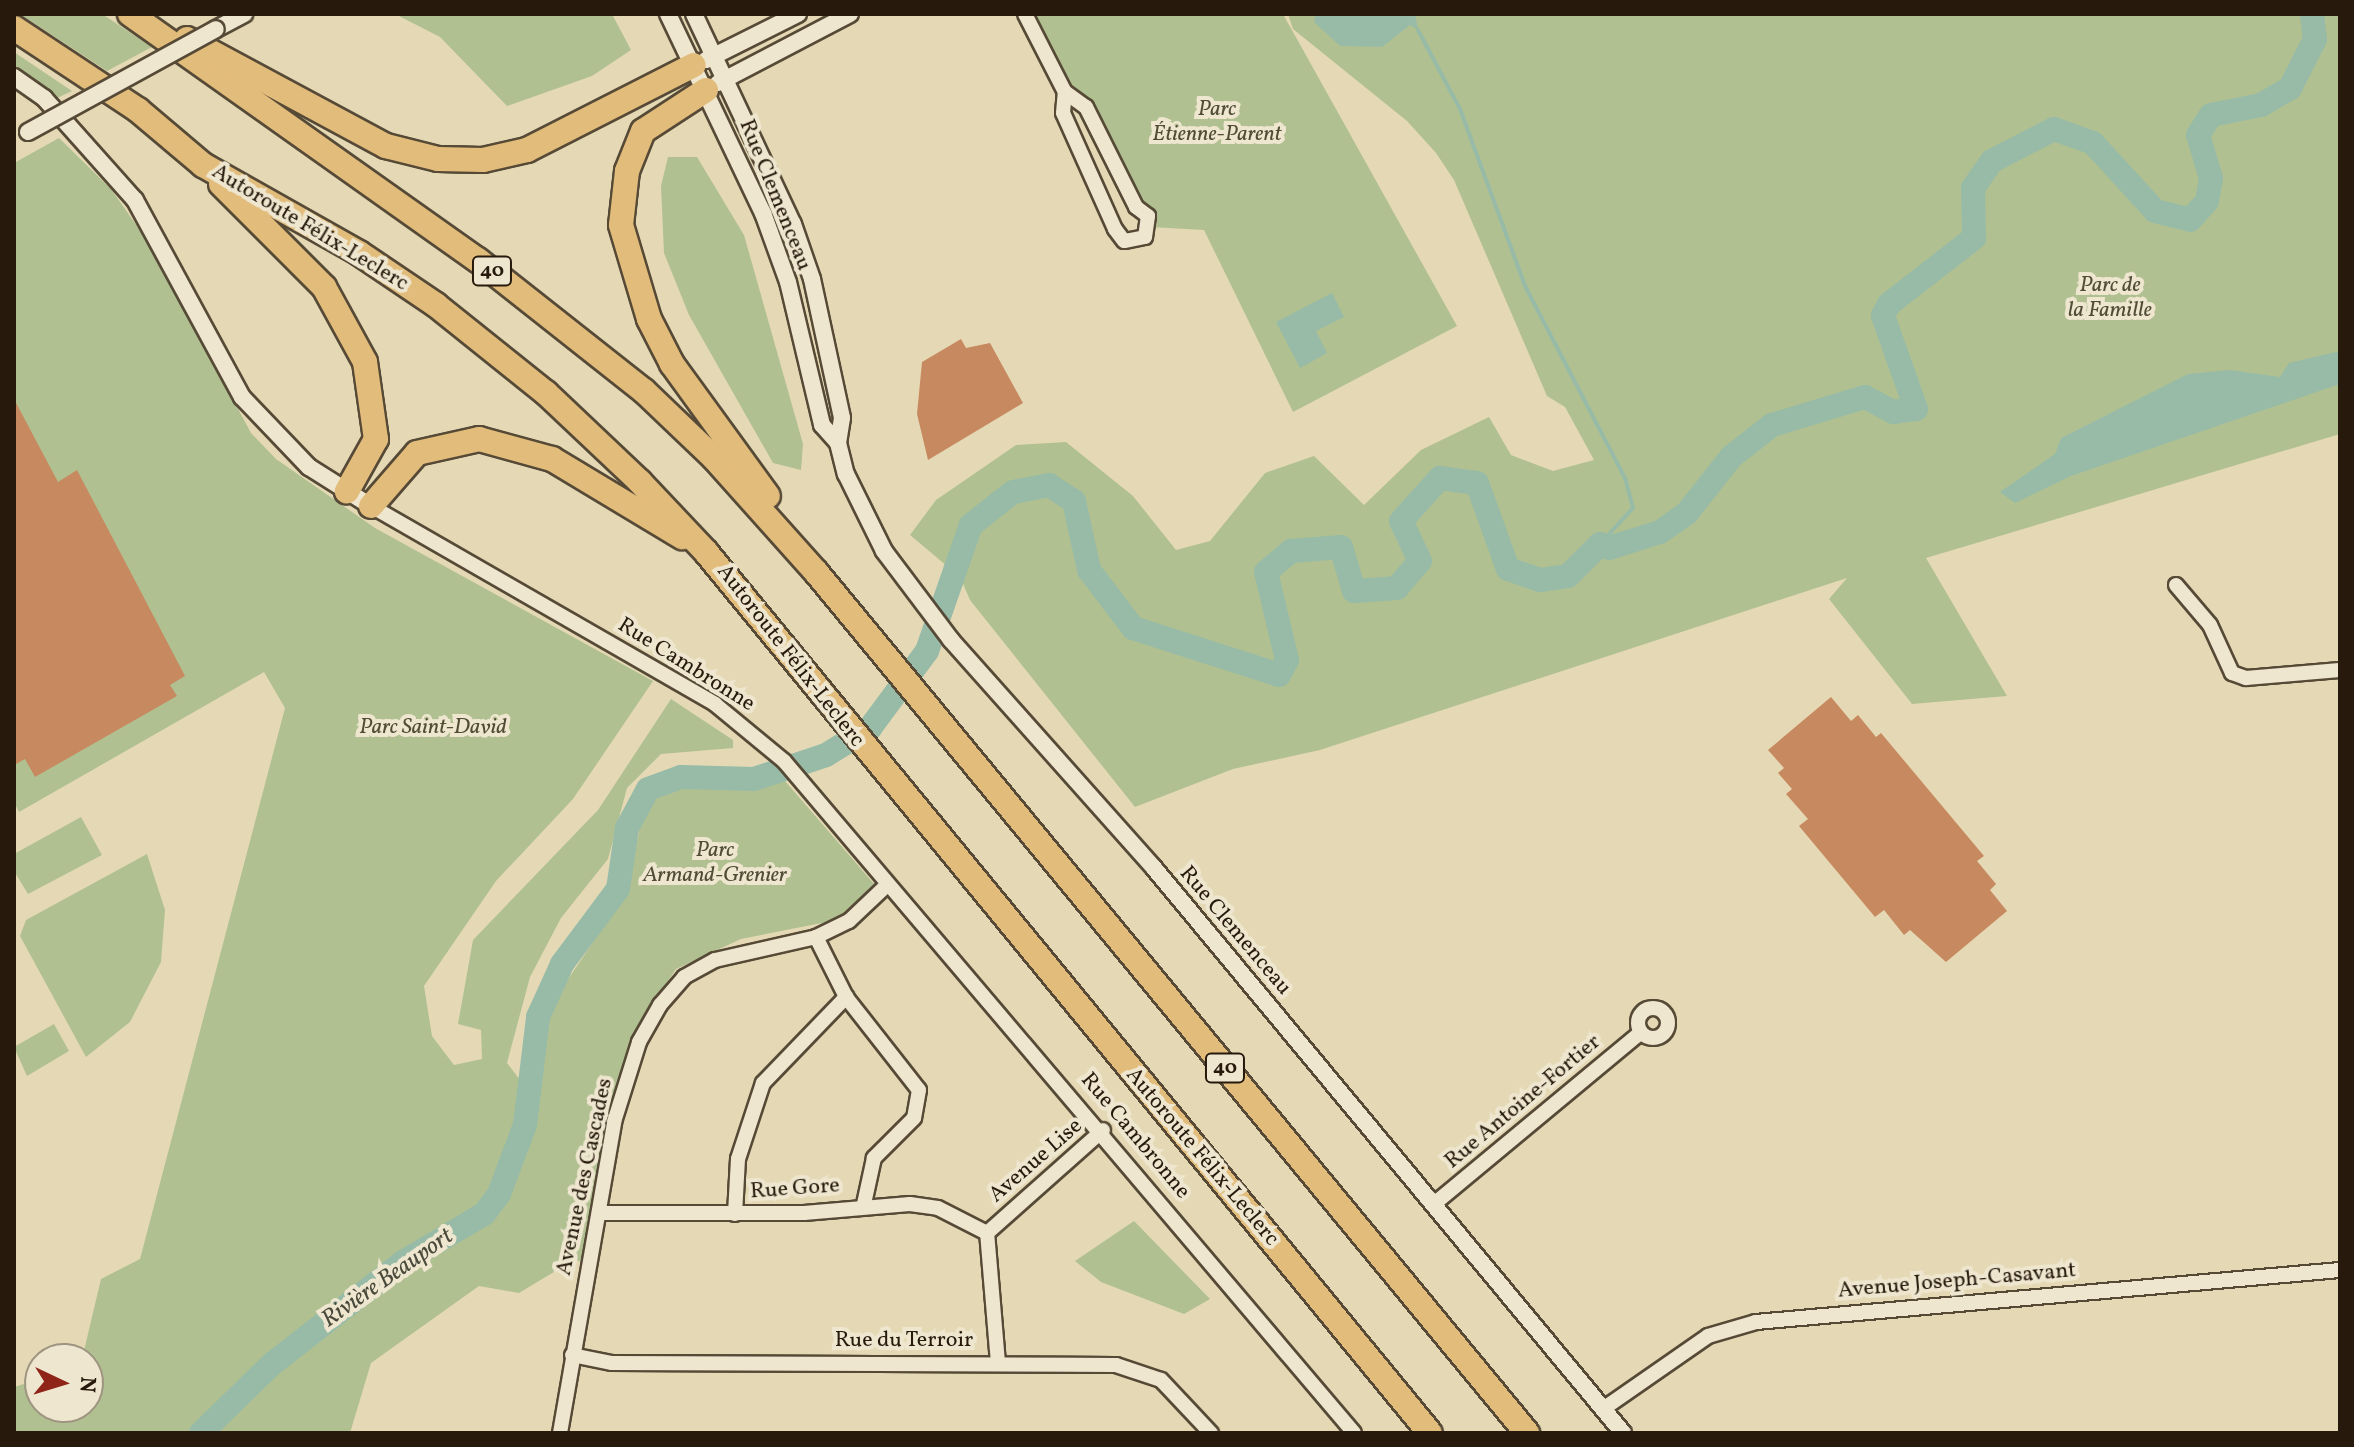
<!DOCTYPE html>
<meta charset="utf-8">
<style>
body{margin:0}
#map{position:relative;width:2354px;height:1447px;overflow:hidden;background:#e5d9b5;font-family:Vollkorn,serif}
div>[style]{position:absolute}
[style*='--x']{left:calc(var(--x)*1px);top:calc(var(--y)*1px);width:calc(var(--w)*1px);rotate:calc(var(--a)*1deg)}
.green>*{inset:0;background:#b1c091}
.water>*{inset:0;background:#97bba7}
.stream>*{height:4px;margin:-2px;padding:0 2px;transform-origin:2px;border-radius:2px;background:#97bba7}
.river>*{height:24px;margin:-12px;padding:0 12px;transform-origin:12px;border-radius:12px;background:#97bba7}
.building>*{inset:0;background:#c78960}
.roads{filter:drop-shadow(2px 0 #564a37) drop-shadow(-2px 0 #564a37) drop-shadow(0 2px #564a37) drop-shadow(0 -2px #564a37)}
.minor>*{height:14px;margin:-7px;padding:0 7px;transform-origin:7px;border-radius:7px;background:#eee6cf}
.minor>.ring{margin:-7px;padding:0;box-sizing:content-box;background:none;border:14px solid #eee6cf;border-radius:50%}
.tertiary>*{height:16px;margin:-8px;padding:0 8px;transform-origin:8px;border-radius:8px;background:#eee6cf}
.motorway>*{height:24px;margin:-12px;padding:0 12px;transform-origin:12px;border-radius:12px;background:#e2bc7a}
.bridges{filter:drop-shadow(2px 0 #564a37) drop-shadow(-2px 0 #564a37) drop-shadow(0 2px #564a37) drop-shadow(0 -2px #564a37)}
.tertiary-bridge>*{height:16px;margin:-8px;padding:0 8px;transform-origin:8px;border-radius:8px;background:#eee6cf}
span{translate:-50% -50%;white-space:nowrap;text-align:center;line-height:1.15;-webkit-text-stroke:8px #eee6cf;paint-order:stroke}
.shield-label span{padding:2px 6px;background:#eee6cf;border:2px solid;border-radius:6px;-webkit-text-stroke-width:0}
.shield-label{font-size:20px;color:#271a0d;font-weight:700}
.park-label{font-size:22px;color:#504c35;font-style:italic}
.street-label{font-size:22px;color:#271a0d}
.water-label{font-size:24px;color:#494a3b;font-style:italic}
.frame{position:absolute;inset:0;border:16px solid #271a0d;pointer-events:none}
.north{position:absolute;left:24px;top:1343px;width:80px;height:80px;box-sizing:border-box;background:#eee6cf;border:2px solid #9e9481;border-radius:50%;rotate:94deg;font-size:22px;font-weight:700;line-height:32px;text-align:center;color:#271a0d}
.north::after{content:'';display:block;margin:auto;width:28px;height:36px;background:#8f2418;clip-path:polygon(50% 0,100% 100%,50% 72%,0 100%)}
</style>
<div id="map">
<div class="green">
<i style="clip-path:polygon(20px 14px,102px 14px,152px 47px,107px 71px)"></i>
<i style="clip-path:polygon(395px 14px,612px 14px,631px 50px,592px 76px,507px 106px,440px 37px)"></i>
<i style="clip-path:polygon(1025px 14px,1283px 14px,1457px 326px,1293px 412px,1204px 230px,1150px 227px,1086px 107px,1065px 92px)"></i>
<i style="clip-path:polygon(1288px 14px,2340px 14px,2340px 434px,1926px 558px,2007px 696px,1912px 704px,1829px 599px,1847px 578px,1320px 750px,1233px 769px,1135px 807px,970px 600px,960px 577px,910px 535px,936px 500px,1016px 445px,1066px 442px,1133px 496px,1176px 550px,1210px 541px,1265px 473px,1314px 456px,1364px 505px,1421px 450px,1489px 417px,1511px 455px,1553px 471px,1594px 460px,1565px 407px,1547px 396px,1454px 180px,1436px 153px,1407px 121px,1293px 29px)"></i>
<i style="clip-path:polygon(14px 52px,72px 91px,55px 99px,14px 71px)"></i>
<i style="clip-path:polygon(59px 138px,111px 189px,153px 249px,251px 433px,276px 459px,375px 528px,653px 681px,573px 799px,496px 881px,424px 986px,432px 1036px,454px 1065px,482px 1059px,481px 1030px,458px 1024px,473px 940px,598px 810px,671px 699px,733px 740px,733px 748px,661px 754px,627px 788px,608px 859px,561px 918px,530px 977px,507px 1063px,527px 1089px,533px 1089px,544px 1015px,626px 893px,642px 817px,663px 790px,697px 782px,785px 781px,875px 885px,837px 920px,741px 939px,676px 969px,646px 1013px,626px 1065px,588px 1263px,574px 1260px,519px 1293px,479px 1286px,371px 1363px,350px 1433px,14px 1433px,14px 1387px,40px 1379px,40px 1407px,88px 1407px,88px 1359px,82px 1359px,101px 1279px,140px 1259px,285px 708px,264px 672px,19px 812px,14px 802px,14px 163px)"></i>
<i style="clip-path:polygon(668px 157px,697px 157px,744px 235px,803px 444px,801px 470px,773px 463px,689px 315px,664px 253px,661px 186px)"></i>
<i style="clip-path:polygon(81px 817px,102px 855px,28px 894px,14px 871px,14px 854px)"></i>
<i style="clip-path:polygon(147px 854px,165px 910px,161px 962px,130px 1022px,86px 1057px,20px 936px,26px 920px)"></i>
<i style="clip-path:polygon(54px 1024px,69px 1051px,27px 1076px,14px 1047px)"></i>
<i style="clip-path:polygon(1134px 1221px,1210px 1299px,1184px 1314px,1101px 1282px,1075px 1261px)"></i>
</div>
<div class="water">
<i style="clip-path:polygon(1316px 14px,1415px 14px,1418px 30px,1410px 25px,1382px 47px,1340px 46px,1314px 22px)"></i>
<i style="clip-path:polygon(1332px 293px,1344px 317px,1316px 331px,1327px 353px,1300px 368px,1276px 322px)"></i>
<i style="clip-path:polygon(2340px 351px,2340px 384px,2071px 476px,2015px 503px,2000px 492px,2055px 454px,2061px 438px,2188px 374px,2230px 370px,2280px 377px,2289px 363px)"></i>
</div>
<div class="stream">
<i style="--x:1418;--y:30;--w:89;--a:62"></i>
<i style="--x:1460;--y:109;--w:189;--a:69.8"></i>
<i style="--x:1525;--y:286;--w:216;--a:62.5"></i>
<i style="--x:1625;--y:478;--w:31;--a:75"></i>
<i style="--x:1633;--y:508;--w:49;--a:132.5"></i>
</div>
<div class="river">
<i style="--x:201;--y:1433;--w:99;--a:-44.2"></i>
<i style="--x:272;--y:1364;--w:166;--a:-37.9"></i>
<i style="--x:403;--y:1262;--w:94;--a:-30.7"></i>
<i style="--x:484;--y:1214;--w:25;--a:-53"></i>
<i style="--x:499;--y:1194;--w:74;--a:-69.4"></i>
<i style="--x:525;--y:1125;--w:109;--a:-83.1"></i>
<i style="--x:538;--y:1017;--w:58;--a:-65.6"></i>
<i style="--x:562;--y:964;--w:94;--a:-53.3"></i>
<i style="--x:618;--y:889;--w:62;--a:-81.6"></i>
<i style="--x:627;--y:828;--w:44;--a:-61.7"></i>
<i style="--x:648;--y:789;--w:35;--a:-20"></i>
<i style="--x:681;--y:777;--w:73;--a:1.6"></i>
<i style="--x:754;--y:779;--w:76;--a:-18.4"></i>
<i style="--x:826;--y:755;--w:52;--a:-31.5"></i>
<i style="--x:870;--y:728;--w:96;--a:-53.5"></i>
<i style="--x:927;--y:651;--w:133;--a:-70.8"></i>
<i style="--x:971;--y:525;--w:53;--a:-38.2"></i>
<i style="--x:1013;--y:492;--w:37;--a:-11"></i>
<i style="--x:1049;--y:485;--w:30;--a:33"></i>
<i style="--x:1074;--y:501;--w:71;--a:77.7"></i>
<i style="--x:1089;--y:570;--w:73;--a:52.8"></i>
<i style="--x:1133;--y:628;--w:153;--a:17.8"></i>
<i style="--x:1279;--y:675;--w:17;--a:-62"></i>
<i style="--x:1287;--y:660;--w:90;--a:-103.4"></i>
<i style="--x:1266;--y:572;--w:33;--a:-40"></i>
<i style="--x:1291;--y:551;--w:50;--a:-4.6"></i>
<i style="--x:1341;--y:547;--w:46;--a:73.5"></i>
<i style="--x:1354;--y:591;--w:43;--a:-4"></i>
<i style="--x:1397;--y:588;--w:35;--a:-50"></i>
<i style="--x:1420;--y:561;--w:44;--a:-115.4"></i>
<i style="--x:1401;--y:521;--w:58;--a:-47.8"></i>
<i style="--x:1440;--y:478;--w:37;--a:8"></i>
<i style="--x:1477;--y:483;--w:91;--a:70.2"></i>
<i style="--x:1508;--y:569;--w:34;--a:19"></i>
<i style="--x:1540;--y:580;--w:28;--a:-8"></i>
<i style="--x:1568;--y:576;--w:45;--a:-45"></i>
<i style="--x:1600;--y:544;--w:10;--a:24"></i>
<i style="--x:1609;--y:548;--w:53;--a:-17.4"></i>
<i style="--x:1660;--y:532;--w:33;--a:-35"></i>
<i style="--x:1687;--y:513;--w:71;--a:-51.8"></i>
<i style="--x:1731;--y:457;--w:52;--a:-38"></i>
<i style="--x:1772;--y:425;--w:97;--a:-16.8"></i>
<i style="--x:1865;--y:397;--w:32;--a:28"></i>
<i style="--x:1893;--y:412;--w:23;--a:-7"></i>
<i style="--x:1916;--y:409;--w:99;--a:-109.5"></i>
<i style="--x:1883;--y:316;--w:13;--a:-63"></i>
<i style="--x:1889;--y:304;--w:108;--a:-37.8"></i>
<i style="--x:1974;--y:238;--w:50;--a:-91.1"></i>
<i style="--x:1973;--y:188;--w:33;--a:-55"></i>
<i style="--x:1992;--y:161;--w:70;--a:-27.3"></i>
<i style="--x:2054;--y:129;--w:41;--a:19.7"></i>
<i style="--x:2093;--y:143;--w:92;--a:47.6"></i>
<i style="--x:2155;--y:211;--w:36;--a:14"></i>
<i style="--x:2190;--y:220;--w:25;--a:-48"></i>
<i style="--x:2207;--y:201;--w:23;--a:-80"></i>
<i style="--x:2211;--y:178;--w:45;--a:-106.8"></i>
<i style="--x:2198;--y:135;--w:24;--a:-57"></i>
<i style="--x:2211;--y:115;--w:51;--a:-11.3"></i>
<i style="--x:2261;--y:105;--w:34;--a:-30"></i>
<i style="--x:2290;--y:88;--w:55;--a:-63"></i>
<i style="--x:2315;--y:39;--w:25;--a:-97"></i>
</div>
<div class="building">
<i style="clip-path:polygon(961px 339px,966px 348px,990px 343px,1023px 403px,928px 460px,917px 414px,922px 362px)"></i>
<i style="clip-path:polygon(14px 399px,58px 482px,77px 470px,185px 676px,170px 685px,177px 696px,35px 777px,25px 759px,14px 765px)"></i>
<i style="clip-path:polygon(1831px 697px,1851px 721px,1858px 715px,1876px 737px,1881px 733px,1984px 856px,1977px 861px,1996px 884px,1990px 890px,2007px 911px,1946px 962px,1910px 930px,1904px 935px,1884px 910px,1875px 917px,1799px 826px,1808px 819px,1786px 794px,1792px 789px,1778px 773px,1784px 768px,1768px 750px)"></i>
</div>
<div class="roads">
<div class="minor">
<i style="--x:1025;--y:14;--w:88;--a:62.9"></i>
<i style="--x:1065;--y:92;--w:26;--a:36"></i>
<i style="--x:1086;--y:107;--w:112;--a:63.4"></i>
<i style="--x:1136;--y:207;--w:15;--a:37"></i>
<i style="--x:1148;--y:216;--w:21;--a:98"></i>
<i style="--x:1145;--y:237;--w:21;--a:169"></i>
<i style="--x:1124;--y:241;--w:15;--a:-127"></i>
<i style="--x:1115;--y:229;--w:127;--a:-114.1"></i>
<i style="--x:1063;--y:113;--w:21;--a:-85"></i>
<i style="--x:371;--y:506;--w:397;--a:29.9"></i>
<i style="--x:715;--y:704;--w:89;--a:39.6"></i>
<i style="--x:784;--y:761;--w:881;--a:49.69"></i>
<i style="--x:2176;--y:585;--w:52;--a:49.6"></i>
<i style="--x:2210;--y:625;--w:53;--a:65.4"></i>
<i style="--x:2232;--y:673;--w:15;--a:20"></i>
<i style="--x:2246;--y:678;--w:94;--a:-4.9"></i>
<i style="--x:816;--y:937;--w:67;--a:63.4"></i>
<i style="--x:846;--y:997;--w:118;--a:51.9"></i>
<i style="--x:919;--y:1090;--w:28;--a:100"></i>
<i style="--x:914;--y:1118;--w:57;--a:135"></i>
<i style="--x:874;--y:1158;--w:47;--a:102.3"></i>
<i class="ring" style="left:1638px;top:1008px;width:16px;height:16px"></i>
<i style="--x:1434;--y:1204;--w:268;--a:-39.7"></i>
<i style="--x:599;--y:1213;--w:205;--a:0"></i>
<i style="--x:804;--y:1213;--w:106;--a:-4.9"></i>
<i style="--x:910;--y:1204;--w:28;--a:8"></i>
<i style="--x:938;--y:1208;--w:55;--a:27"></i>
<i style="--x:735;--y:1214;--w:55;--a:-86.9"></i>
<i style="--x:738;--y:1159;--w:80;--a:-71.8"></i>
<i style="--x:763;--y:1083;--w:120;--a:-46"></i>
<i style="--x:572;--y:1355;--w:41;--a:11.3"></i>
<i style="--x:612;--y:1363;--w:504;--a:0.23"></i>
<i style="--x:1116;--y:1365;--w:47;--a:18.4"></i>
<i style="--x:1161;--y:1380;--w:73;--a:46.7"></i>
<i style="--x:998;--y:1363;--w:130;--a:-94.8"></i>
<i style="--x:987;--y:1233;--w:155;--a:-41.6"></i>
<i style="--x:1603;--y:1409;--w:128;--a:-34.8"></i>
<i style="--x:1708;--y:1336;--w:50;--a:-16.3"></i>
<i style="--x:1756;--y:1322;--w:586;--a:-5.09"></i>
<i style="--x:560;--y:1433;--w:316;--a:-80.1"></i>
<i style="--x:614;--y:1122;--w:84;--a:-72.6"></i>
<i style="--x:639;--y:1042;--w:43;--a:-60.4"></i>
<i style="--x:660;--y:1005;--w:37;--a:-49"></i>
<i style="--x:684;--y:977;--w:35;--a:-29"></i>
<i style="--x:715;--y:960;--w:104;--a:-12.8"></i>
<i style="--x:816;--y:937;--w:37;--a:-26"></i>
<i style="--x:849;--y:921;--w:51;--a:-43.4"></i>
</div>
<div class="tertiary">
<i style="--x:668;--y:14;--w:221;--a:64.5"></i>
<i style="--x:763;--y:213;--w:73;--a:70.1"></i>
<i style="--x:788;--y:282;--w:147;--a:76.6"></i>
<i style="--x:822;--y:425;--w:24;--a:48"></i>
<i style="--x:694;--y:14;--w:232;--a:64.8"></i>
<i style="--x:793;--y:224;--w:58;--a:70.9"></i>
<i style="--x:812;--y:279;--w:142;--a:77.8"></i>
<i style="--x:842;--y:418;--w:25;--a:99"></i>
<i style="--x:838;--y:443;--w:32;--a:76"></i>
<i style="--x:846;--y:474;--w:86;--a:63.7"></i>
<i style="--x:884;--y:551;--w:111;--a:53"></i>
<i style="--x:951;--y:640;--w:305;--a:48.3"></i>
<i style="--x:1154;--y:868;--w:734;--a:50.3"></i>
<i style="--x:216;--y:29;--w:32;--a:-28"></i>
<i style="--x:706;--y:60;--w:103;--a:-26.6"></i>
<i style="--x:14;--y:77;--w:37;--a:35"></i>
<i style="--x:44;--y:98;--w:137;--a:48.3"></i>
<i style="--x:135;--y:200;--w:224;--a:61.5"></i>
<i style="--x:242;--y:397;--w:97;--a:46.3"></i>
<i style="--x:309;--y:467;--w:73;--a:32.2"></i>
<i style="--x:718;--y:83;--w:149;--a:-27.6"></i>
</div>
<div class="motorway">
<i style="--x:130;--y:14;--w:426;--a:35.3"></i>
<i style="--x:478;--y:260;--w:211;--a:38.3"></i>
<i style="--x:644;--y:391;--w:97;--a:43.7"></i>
<i style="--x:714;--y:458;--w:153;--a:48.2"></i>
<i style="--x:816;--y:572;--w:1117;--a:50.45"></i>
<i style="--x:14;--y:28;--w:149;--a:33.5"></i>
<i style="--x:138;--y:110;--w:85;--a:40.2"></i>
<i style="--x:203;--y:165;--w:179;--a:29.4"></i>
<i style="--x:359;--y:253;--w:93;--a:34"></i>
<i style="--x:436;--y:305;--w:141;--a:38.7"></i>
<i style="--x:546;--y:393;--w:129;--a:43.4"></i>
<i style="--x:640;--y:482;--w:96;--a:46.7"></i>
<i style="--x:706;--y:552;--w:1140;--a:50.59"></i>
<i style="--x:187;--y:39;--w:226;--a:28.3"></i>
<i style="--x:386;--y:146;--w:54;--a:14"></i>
<i style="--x:438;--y:159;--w:45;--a:1.3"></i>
<i style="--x:483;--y:160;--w:45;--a:-12.8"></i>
<i style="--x:527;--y:150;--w:187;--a:-27"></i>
<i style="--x:706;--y:90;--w:75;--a:146.9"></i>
<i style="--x:643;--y:131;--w:43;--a:111.8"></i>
<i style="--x:627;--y:171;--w:54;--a:96.3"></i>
<i style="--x:621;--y:225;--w:98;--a:73.4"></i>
<i style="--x:649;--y:319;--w:51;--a:62.9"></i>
<i style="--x:672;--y:364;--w:163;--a:54"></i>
<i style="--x:221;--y:184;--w:146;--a:45"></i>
<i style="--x:324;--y:287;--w:85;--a:61.3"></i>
<i style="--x:365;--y:362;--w:78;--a:81.9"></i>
<i style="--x:376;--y:439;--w:60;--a:119.1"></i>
<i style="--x:371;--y:506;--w:70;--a:-49"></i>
<i style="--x:417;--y:453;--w:64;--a:-12.7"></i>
<i style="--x:479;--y:439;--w:76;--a:15.3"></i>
<i style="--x:552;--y:459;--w:152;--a:31"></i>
</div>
</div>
<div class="bridges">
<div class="tertiary-bridge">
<i style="--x:28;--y:132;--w:214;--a:-28.7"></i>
</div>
</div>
<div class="shield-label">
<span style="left:492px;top:271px">40</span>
<span style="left:1225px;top:1068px">40</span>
</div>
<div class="park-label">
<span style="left:1217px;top:122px">Parc<br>Étienne-Parent</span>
<span style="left:2110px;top:298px">Parc de<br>la Famille</span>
<span style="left:433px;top:728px">Parc Saint-David</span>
<span style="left:715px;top:863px">Parc<br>Armand-Grenier</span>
</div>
<div class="street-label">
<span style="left:775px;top:195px;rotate:68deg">Rue Clemenceau</span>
<span style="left:310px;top:228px;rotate:31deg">Autoroute Félix-Leclerc</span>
<span style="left:790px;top:656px;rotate:52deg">Autoroute Félix-Leclerc</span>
<span style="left:686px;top:665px;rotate:32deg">Rue Cambronne</span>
<span style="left:1235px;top:931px;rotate:50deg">Rue Clemenceau</span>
<span style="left:1523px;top:1102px;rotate:-40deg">Rue Antoine-Fortier</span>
<span style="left:1135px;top:1136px;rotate:50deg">Rue Cambronne</span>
<span style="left:1202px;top:1157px;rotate:50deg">Autoroute Félix-Leclerc</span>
<span style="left:1036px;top:1161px;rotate:-41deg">Avenue Lise</span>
<span style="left:585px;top:1177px;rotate:-78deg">Avenue des Cascades</span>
<span style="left:795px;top:1189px;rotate:-4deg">Rue Gore</span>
<span style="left:1957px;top:1281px;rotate:-5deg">Avenue Joseph-Casavant</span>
<span style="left:904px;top:1341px">Rue du Terroir</span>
</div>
<div class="water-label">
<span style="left:388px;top:1279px;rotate:-35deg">Rivière Beauport</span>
</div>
<div class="frame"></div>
<div class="north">N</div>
</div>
